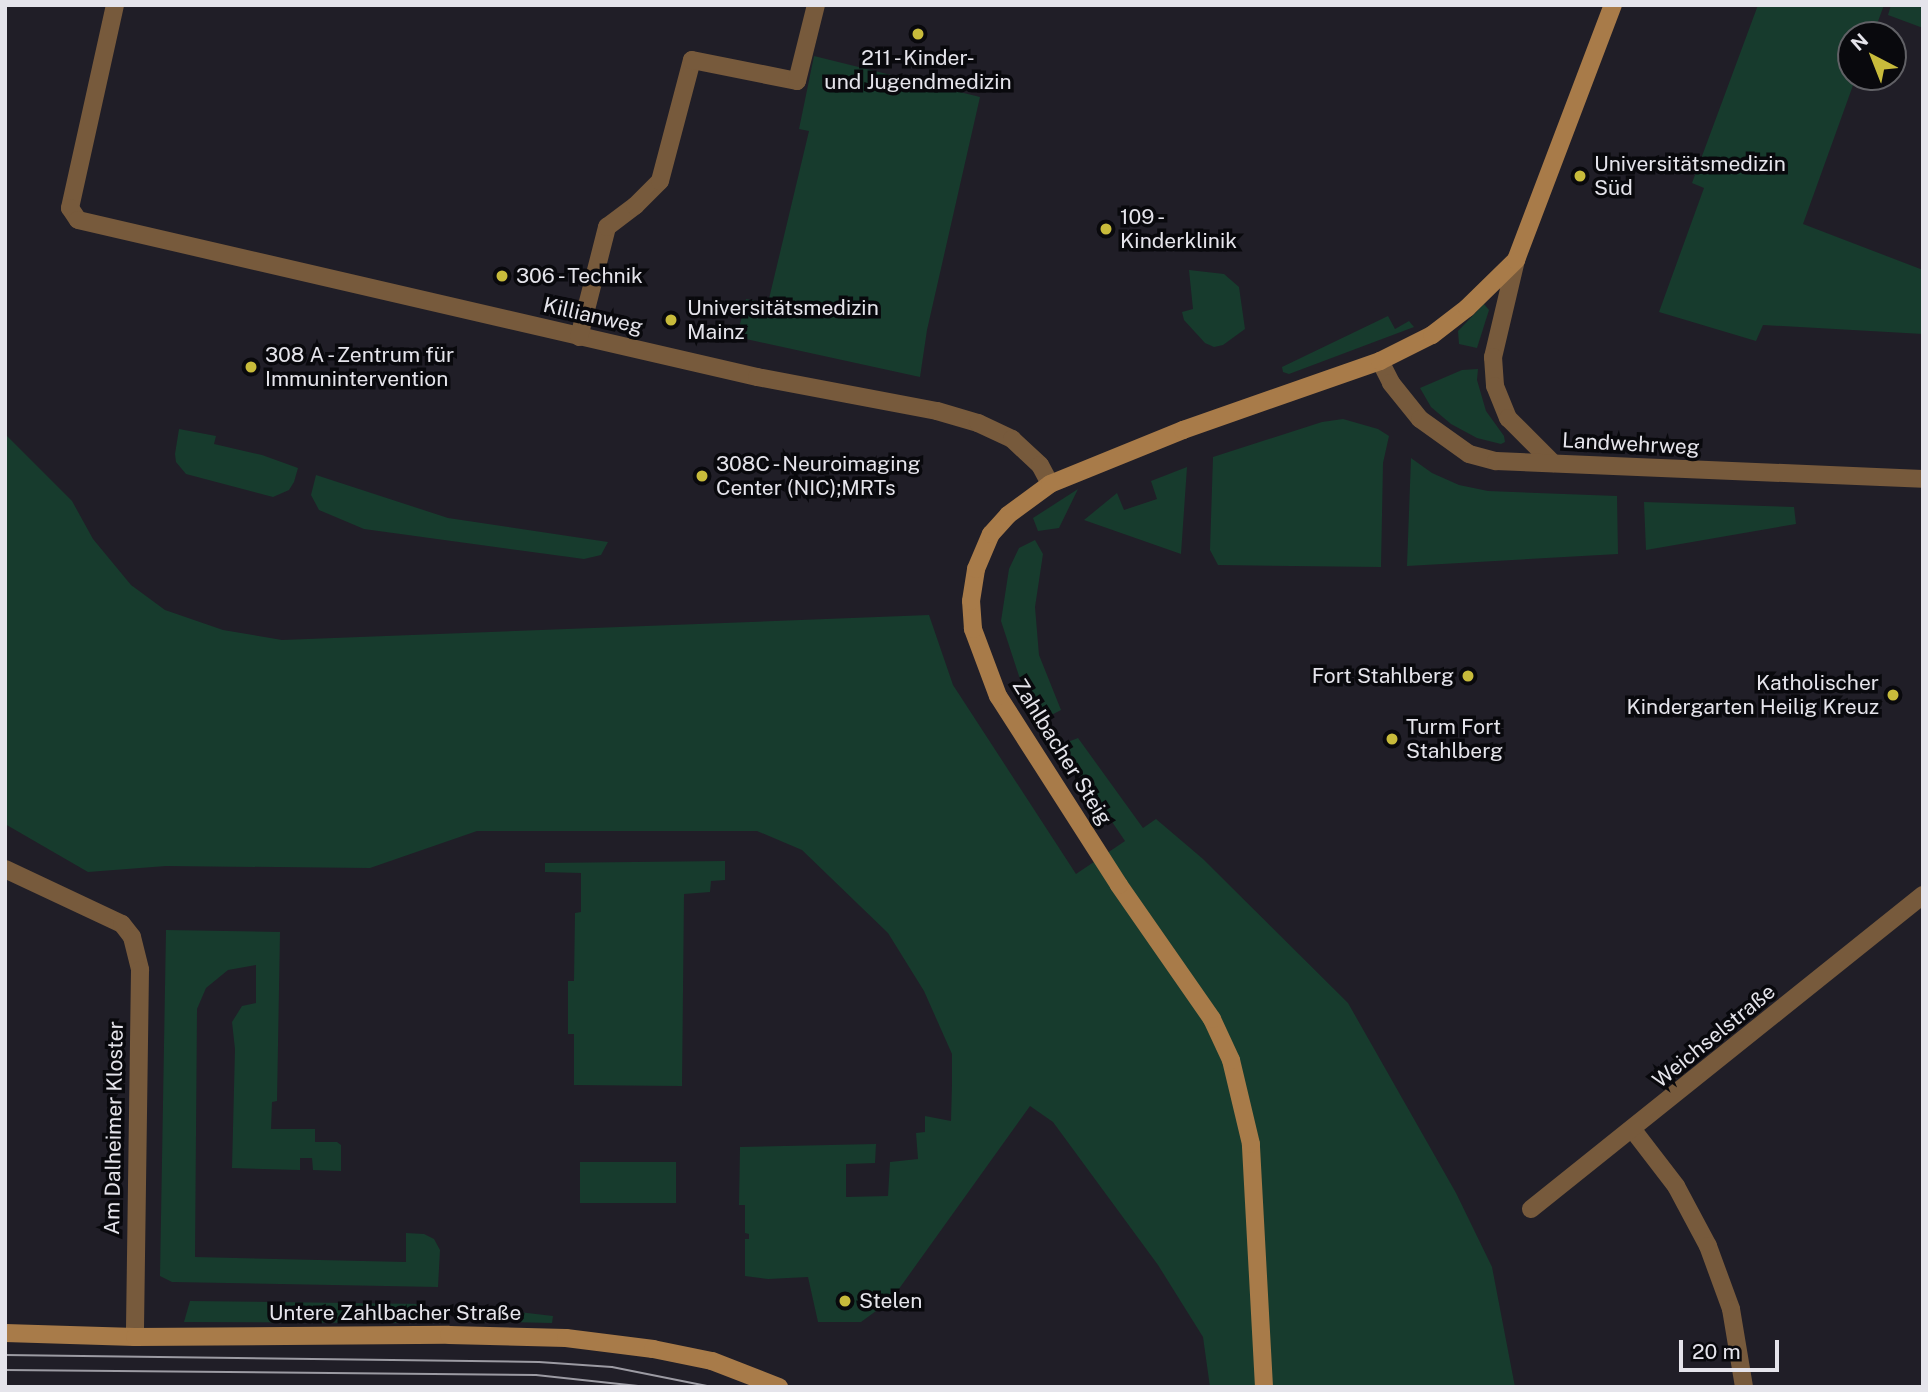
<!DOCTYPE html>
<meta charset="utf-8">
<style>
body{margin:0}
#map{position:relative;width:1928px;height:1392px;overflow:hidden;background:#201e27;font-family:"Public Sans",sans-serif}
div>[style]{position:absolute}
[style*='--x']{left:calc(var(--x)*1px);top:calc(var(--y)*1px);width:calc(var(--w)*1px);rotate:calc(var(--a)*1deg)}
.green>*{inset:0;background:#173b2d}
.street>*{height:18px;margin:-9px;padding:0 9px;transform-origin:9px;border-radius:9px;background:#775a3c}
.secondary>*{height:18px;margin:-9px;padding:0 9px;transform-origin:9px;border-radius:9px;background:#a87b49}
.tram>*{height:2px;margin:-1px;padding:0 1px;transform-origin:1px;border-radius:1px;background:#9c9ba3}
.dots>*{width:19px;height:19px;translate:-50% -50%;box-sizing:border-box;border:4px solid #09090d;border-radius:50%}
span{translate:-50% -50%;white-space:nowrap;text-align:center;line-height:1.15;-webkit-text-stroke:7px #09090d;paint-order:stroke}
.poi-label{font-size:21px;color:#e5e4eb}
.left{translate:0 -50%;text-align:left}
.right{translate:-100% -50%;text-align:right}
.street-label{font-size:21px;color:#e5e4eb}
.frame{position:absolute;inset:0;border:7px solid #e5e4eb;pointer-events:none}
.north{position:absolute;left:1837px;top:21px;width:70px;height:70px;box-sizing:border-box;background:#09090d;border:2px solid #616166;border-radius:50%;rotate:318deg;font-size:19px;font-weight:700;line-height:28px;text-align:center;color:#e5e4eb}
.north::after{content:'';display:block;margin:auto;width:24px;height:32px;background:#c8bb3b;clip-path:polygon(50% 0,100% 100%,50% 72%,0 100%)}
.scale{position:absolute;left:1679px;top:1340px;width:100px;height:32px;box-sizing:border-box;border:4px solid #e5e4eb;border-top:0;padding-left:9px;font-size:21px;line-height:24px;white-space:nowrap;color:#e5e4eb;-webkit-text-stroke:5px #09090d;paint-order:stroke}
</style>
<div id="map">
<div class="green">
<i style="clip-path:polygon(1758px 5px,1884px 5px,1873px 35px,1851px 35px,1851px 77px,1856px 77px,1803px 224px,1923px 270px,1923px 334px,1763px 325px,1756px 341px,1659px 312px,1704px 188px,1692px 183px)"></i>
<i style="clip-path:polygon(1891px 5px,1923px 5px,1923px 28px,1888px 15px)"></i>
<i style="clip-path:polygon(814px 56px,980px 97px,927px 330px,920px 377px,737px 337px,746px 299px,768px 303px,809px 131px,799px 129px)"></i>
<i style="clip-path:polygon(1189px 270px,1224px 274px,1239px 287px,1245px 329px,1223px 345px,1214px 347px,1205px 343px,1184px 320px,1182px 312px,1193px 309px)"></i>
<i style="clip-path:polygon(1484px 304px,1489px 310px,1477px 348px,1459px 344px,1458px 331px)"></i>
<i style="clip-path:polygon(1388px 316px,1395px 329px,1409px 321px,1414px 327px,1289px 374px,1283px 372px,1282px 367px)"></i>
<i style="clip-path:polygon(1478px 369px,1477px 380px,1486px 411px,1504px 436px,1505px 442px,1501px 444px,1477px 438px,1451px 424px,1431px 407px,1420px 388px,1462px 370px)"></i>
<i style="clip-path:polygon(1343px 419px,1378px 429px,1389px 436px,1383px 463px,1381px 567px,1218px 565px,1210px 550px,1213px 457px,1322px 422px)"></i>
<i style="clip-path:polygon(179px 429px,216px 436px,214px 444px,262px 455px,298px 468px,294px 482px,289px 490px,273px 497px,186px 474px,176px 462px,175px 454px)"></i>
<i style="clip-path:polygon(5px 434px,72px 501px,93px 539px,131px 585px,165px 610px,223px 630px,282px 640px,929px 615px,953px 685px,1076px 874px,1125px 841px,1060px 745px,1078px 738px,1143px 828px,1156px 819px,1203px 859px,1348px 1003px,1456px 1193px,1492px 1267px,1515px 1387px,1210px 1387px,1203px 1337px,1158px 1265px,1053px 1122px,1030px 1106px,891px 1300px,861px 1322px,818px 1322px,808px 1277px,768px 1279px,745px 1276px,745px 1239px,749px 1239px,749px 1234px,745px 1233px,745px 1205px,739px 1205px,740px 1147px,876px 1144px,875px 1163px,846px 1164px,846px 1197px,888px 1196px,890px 1162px,918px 1159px,916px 1133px,925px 1132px,925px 1116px,951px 1121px,952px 1084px,952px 1054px,924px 991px,888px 933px,802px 850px,757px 831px,477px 831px,370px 868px,166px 866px,88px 872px,5px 824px)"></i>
<i style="clip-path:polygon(1411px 458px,1432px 473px,1459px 485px,1488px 491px,1617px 496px,1618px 554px,1407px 566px)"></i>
<i style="clip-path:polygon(1187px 467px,1181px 554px,1084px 520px,1117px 493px,1124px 510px,1157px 499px,1151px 481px)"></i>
<i style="clip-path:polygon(316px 475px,448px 518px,608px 542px,601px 555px,584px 559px,364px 529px,319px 510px,311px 495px)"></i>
<i style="clip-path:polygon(1078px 489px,1059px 528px,1038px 531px,1033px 518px)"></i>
<i style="clip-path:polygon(1644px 502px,1794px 507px,1796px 524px,1646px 550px)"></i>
<i style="clip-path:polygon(1035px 540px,1043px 554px,1035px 607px,1039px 655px,1061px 710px,1042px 720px,1019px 676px,1001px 621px,1009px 569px,1019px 548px)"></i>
<i style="clip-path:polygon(725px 861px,725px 880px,711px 881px,710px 892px,684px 894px,682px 1086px,574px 1085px,574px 1034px,568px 1034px,568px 981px,574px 981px,575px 913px,581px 912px,581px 873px,545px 872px,545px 863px)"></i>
<i style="clip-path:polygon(166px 930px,280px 932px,277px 1101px,272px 1102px,271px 1129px,315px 1129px,315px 1142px,337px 1142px,341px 1145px,341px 1171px,313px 1170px,312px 1158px,300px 1158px,300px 1170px,232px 1168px,235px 1049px,232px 1022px,242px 1006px,256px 1003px,256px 965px,228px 970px,206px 988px,197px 1009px,195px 1257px,406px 1262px,406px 1233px,424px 1234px,434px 1239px,440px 1250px,438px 1287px,172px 1282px,160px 1276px)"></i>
<i style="clip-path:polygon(580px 1162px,676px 1162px,676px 1203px,580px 1203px)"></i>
<i style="clip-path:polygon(190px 1301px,424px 1304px,414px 1323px,184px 1322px)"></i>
<i style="clip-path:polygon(468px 1306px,553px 1316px,552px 1323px,468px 1321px)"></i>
</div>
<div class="street">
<i style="--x:115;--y:5;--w:208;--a:102.5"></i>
<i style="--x:70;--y:208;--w:14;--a:56"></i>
<i style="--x:78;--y:220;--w:697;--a:13.02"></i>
<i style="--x:757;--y:377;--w:183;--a:10.7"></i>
<i style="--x:937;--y:411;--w:43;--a:16.3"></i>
<i style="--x:978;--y:423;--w:38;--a:25"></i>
<i style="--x:1012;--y:439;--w:38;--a:43"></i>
<i style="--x:1040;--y:465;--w:21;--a:62"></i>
<i style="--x:1516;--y:260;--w:100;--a:103.3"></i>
<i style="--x:1493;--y:357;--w:29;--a:86"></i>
<i style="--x:1495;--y:386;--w:35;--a:68"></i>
<i style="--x:1508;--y:418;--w:64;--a:45"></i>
<i style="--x:579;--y:337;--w:114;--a:-75.7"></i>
<i style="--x:607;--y:227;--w:35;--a:-37"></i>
<i style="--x:635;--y:206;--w:35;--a:-45"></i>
<i style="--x:660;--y:181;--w:125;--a:-75.2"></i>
<i style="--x:692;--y:60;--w:107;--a:11.3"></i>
<i style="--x:797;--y:81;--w:78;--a:-76"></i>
<i style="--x:1380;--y:361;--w:25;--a:63"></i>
<i style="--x:1391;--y:383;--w:46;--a:51.1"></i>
<i style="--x:1420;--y:419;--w:60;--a:35.5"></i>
<i style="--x:1469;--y:454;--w:28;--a:15"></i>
<i style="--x:1496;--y:461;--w:427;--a:2.4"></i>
<i style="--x:5;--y:869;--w:129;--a:25.2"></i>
<i style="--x:122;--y:924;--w:16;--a:52"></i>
<i style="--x:132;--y:937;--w:34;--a:76"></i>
<i style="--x:140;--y:970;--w:367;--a:90.8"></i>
<i style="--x:1633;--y:1130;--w:71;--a:52.5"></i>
<i style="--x:1676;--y:1186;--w:68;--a:61.9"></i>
<i style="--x:1708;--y:1246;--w:67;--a:69.9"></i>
<i style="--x:1731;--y:1309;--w:79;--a:80.5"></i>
<i style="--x:1531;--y:1209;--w:502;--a:-38.7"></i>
</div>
<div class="secondary">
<i style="--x:5;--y:1333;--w:130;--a:1.8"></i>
<i style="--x:135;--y:1337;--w:314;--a:-0.4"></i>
<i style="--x:449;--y:1335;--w:117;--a:1.5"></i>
<i style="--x:566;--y:1338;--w:88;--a:7.2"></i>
<i style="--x:653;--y:1349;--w:60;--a:11.5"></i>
<i style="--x:712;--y:1361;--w:72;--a:21.2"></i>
<i style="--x:1264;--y:1387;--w:243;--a:-93.1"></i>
<i style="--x:1251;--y:1144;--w:86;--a:-103.4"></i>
<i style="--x:1231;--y:1060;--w:45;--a:-114.9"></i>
<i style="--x:1212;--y:1019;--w:163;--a:-124.8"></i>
<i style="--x:1119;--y:885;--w:224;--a:-122.6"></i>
<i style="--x:998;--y:696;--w:72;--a:-110.5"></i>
<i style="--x:973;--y:629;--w:28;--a:-94"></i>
<i style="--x:971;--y:601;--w:32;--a:-81"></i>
<i style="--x:976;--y:569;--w:38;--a:-67"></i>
<i style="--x:991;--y:534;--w:25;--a:-48"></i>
<i style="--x:1008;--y:515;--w:52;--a:-36.4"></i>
<i style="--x:1050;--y:484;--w:144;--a:-22.1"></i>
<i style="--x:1183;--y:430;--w:209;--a:-19.3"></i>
<i style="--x:1380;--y:361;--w:58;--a:-26.6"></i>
<i style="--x:1432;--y:335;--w:44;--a:-37.6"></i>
<i style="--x:1467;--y:308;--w:69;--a:-44.4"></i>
<i style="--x:1516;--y:260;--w:273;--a:-69.2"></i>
</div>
<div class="tram">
<i style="--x:5;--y:1355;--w:534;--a:0.75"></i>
<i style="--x:539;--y:1362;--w:73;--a:3.9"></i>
<i style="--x:612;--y:1367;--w:102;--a:11.3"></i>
<i style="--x:5;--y:1370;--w:531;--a:0.54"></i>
<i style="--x:536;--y:1375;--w:112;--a:6.2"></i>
</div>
<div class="dots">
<i style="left:918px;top:34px;background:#c8bb3b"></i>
<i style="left:1580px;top:176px;background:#c8bb3b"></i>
<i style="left:1106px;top:229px;background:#c8bb3b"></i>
<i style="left:502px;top:276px;background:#c8bb3b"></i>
<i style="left:671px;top:320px;background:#c8bb3b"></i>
<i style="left:251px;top:367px;background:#c8bb3b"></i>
<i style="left:702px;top:476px;background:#c8bb3b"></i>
<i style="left:1468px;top:676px;background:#c8bb3b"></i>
<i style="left:1893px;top:695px;background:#c8bb3b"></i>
<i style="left:1392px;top:739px;background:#c8bb3b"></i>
<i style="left:845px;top:1301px;background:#c8bb3b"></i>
</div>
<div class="poi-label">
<span style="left:918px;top:70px">211 - Kinder-<br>und Jugendmedizin</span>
<span class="left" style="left:1594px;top:176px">Universitätsmedizin<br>Süd</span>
<span class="left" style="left:1120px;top:229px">109 -<br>Kinderklinik</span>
<span class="left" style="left:516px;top:276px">306 - Technik</span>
<span class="left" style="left:687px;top:320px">Universitätsmedizin<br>Mainz</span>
<span class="left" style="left:265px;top:367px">308 A - Zentrum für<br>Immunintervention</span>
<span class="left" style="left:716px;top:476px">308C - Neuroimaging<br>Center (NIC);MRTs</span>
<span class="right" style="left:1454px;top:676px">Fort Stahlberg</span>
<span class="right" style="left:1879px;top:695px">Katholischer<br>Kindergarten Heilig Kreuz</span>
<span class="left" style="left:1406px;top:739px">Turm Fort<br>Stahlberg</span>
<span class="left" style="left:859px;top:1301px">Stelen</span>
</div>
<div class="street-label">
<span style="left:593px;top:316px;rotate:13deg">Killianweg</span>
<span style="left:1631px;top:444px;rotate:3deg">Landwehrweg</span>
<span style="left:1062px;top:752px;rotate:58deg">Zahlbacher Steig</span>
<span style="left:1714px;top:1036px;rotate:-39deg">Weichselstraße</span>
<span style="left:114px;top:1128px;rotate:-89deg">Am Dalheimer Kloster</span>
<span style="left:395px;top:1313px">Untere Zahlbacher Straße</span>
</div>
<div class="frame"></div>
<div class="north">N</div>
<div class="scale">20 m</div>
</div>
